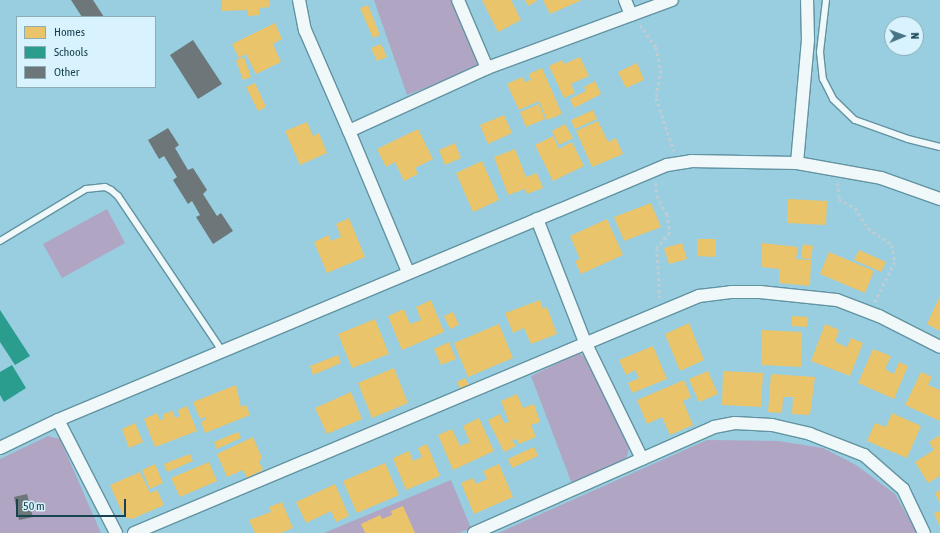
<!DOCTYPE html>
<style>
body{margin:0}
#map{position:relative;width:940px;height:533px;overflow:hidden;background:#98cee0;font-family:"Asap Condensed",sans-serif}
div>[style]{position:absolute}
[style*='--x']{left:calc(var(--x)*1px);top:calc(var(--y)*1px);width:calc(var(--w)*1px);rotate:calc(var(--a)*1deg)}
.green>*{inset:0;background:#b1a5c4}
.homes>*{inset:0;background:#e9c46a}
.schools>*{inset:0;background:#2a9d8f}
.building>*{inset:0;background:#6d7779}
.path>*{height:2.5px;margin-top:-1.25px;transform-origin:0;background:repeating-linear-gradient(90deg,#bdcdd3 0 3px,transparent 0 6px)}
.roads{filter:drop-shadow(1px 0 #6293a1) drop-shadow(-1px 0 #6293a1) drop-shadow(0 1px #6293a1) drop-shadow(0 -1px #6293a1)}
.service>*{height:6px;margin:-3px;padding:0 3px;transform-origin:3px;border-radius:3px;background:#f0f8fa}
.minor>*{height:12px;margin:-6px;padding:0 6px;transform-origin:6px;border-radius:6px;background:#f0f8fa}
span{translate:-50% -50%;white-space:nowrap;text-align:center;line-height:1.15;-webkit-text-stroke:4px #d8f3fd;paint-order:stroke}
.legend{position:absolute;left:16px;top:16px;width:140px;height:72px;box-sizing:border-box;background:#d8f3fd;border:1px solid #8badb8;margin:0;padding:5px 7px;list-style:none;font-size:12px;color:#184351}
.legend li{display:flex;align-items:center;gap:8px;height:20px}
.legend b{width:20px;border:1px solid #8badb8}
.north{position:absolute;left:884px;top:16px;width:40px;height:40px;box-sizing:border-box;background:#d8f3fd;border:1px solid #8badb8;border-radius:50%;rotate:89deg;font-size:11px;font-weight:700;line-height:16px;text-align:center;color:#184351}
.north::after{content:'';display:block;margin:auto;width:14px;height:18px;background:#457483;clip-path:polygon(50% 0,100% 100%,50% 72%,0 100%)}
.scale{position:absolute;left:16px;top:499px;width:110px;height:18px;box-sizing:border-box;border:2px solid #184351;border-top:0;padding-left:5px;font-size:12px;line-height:14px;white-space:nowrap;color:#184351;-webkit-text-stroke:3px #d8f3fd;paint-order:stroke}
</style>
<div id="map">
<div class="green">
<i style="clip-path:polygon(374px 0,454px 0,482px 66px,407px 95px)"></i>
<i style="clip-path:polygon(107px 209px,125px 243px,62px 278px,43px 244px)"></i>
<i style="clip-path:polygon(579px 353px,588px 359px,629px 449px,625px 462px,572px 484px,531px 376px)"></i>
<i style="clip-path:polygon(48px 436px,60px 439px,101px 533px,0 533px,0 459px)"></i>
<i style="clip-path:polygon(707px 440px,778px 441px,823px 448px,856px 465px,895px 494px,917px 533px,498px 533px)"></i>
<i style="clip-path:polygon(451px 480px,471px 528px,459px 533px,324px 533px)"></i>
</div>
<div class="homes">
<i style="clip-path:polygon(222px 0,269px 0,270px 7px,259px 8px,259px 15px,248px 16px,248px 10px,222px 11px)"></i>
<i style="clip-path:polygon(482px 0,511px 0,521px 20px,498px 32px)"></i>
<i style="clip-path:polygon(525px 0,536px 0,537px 1px,528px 6px)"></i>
<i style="clip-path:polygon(543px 0,582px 0,550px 14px)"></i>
<i style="clip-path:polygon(368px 5px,380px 35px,373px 38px,360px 8px)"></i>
<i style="clip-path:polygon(275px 23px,282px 39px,273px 44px,281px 62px,256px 74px,246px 54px,239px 58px,232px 44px)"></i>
<i style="clip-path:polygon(381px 44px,387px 57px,377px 61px,371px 48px)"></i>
<i style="clip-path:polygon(244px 57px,251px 77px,243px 80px,236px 60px)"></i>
<i style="clip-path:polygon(580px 57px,589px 76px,571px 84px,575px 93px,564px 98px,549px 66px,562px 60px,564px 64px)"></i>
<i style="clip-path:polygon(637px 63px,644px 80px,626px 88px,618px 72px)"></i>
<i style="clip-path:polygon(542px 68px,562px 114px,547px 120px,539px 101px,519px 110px,507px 84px,522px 77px,525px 82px,531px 80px,529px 74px)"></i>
<i style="clip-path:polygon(595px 81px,601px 94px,574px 108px,570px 99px,586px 91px,584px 87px)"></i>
<i style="clip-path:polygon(255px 83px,266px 107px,258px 111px,246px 87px)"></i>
<i style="clip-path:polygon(539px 104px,545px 119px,526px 127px,520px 112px)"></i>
<i style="clip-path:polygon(593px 110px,597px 119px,575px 129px,571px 120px)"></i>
<i style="clip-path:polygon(504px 115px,512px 133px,488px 144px,480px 125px)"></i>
<i style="clip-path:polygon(598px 121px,608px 142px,616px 138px,623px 154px,592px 167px,576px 131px)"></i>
<i style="clip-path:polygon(307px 122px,313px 136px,319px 133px,327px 153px,300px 165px,285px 131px)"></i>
<i style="clip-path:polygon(565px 124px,573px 138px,559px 145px,552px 131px)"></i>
<i style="clip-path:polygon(418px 129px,433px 159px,415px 168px,418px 174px,404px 181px,395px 162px,386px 167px,377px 149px)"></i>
<i style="clip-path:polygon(553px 136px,559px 149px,572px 142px,584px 166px,553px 181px,535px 145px)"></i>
<i style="clip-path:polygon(455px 143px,461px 158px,445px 165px,439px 150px)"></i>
<i style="clip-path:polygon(515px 149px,526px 177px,537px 173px,543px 188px,527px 194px,525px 189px,508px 195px,494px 157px)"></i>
<i style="clip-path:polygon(482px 161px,499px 200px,473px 212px,456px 173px)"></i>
<i style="clip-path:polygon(788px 199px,827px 201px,826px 225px,787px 223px)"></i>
<i style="clip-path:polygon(651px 203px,661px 227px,624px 241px,614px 217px)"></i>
<i style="clip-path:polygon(349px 218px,365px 257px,327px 273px,314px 242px,329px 235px,331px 241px,341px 237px,336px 224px)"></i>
<i style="clip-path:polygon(607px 219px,623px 255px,581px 274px,575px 261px,580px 259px,570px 236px)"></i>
<i style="clip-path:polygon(697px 239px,716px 239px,716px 257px,697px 256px)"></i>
<i style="clip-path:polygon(682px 243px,687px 259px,669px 264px,664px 248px)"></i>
<i style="clip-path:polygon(762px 243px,798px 247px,796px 259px,811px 260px,810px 286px,779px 283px,779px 269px,762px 267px)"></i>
<i style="clip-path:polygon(803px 244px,813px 246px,811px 259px,801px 258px)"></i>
<i style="clip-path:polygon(859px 250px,886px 262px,881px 272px,854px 260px)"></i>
<i style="clip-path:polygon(829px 252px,874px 271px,865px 293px,820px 274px)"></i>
<i style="clip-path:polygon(940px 296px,940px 331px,927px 324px)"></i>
<i style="clip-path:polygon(431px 300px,444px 332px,402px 350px,388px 316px,404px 309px,410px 324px,421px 320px,416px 307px)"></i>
<i style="clip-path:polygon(540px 300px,543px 309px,547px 307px,557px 334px,531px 344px,524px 328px,513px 333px,505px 313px)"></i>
<i style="clip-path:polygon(453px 312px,459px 325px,450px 329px,444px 316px)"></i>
<i style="clip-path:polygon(792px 316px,808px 317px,807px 327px,792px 326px)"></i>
<i style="clip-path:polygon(375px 319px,389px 354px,352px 368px,338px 334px)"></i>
<i style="clip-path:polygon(689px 323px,704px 360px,680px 371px,665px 334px)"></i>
<i style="clip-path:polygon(499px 324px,513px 358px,468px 377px,454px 343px)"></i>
<i style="clip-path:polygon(825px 324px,839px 330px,835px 342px,847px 347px,851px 338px,863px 343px,850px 376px,811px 361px)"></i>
<i style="clip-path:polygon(762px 330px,802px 332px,801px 367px,761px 365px)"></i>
<i style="clip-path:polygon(449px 342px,456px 359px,441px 365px,434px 349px)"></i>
<i style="clip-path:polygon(653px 346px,667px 379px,632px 393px,628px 383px,639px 378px,635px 370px,626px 375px,619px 360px)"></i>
<i style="clip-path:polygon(873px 349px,891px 356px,885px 369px,894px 374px,899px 362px,908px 366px,894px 399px,858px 383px)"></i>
<i style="clip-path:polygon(338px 355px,341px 363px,313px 375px,310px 366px)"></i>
<i style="clip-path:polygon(394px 368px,408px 403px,372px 418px,358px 383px)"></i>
<i style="clip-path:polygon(708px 371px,718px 394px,699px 402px,689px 379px)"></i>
<i style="clip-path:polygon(723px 371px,763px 373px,761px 407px,722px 405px)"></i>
<i style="clip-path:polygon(921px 372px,932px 377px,928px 385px,940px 390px,940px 421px,905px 405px)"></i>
<i style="clip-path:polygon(771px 374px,815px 377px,810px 415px,792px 414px,793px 397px,783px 397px,782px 413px,768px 412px)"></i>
<i style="clip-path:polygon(465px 378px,469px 385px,461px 390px,457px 382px)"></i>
<i style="clip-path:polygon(684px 380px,691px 397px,683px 401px,693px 425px,670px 435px,662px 417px,647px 424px,637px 400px)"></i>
<i style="clip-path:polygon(236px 385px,241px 407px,246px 405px,250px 415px,205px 433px,201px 422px,206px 419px,205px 417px,200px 419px,193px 402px)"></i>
<i style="clip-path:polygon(351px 392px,362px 419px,327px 434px,315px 408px)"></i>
<i style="clip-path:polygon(517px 394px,523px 408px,534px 404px,540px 422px,531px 425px,536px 437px,519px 444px,516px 439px,512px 440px,516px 446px,504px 452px,488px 420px,500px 414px,504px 423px,509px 422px,501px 401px)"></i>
<i style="clip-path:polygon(187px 406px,197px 431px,155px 447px,144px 419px,157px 413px,160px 420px,164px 419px,163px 414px,173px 411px,175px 418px,180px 416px,178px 410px)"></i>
<i style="clip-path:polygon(892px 413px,921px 426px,907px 458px,867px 441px,875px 423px,886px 427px)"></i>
<i style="clip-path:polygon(479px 418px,494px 451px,453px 470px,438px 435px,452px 429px,460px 446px,470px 442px,463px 426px)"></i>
<i style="clip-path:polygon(135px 423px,143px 442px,129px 448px,122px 429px)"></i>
<i style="clip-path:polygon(238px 432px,241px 438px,217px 449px,214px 442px)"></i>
<i style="clip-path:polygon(940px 435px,940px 476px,928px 483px,915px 462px,934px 450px,929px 442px)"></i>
<i style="clip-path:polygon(253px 437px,262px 458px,259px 461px,263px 470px,247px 478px,243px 470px,227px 477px,217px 454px)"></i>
<i style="clip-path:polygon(427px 444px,440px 476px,406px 490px,393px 458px,409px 451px,413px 461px,422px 457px,418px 448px)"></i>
<i style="clip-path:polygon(534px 447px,538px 456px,512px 468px,508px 459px)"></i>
<i style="clip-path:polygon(190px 454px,193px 461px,167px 472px,164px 464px)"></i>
<i style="clip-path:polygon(209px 462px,217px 481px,180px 497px,171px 478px)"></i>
<i style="clip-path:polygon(385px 463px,399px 495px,357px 513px,343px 481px)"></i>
<i style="clip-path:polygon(155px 464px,163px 483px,150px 489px,142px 470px)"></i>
<i style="clip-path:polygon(499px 464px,513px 497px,474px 514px,461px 483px,473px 478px,476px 484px,487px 479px,483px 471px)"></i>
<i style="clip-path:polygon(140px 472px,150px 493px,157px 490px,164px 505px,132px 519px,124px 517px,110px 485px)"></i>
<i style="clip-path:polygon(335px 484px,349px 516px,336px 522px,331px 511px,306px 523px,296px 502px)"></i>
<i style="clip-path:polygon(940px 490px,940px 504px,935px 493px)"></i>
<i style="clip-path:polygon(282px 502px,293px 528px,281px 533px,255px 533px,249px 520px,271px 512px,269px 507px)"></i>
<i style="clip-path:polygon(403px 506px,415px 533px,365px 533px,361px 524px,380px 515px,382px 519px,392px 515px,391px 511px)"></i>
<i style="clip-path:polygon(940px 511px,940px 527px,934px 513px)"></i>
</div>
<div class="schools">
<i style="clip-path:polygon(0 310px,30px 356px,15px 365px,0 342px)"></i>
<i style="clip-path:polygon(12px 365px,26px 388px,4px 402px,0 395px,0 372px)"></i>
</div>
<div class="building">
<i style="clip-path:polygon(71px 0,93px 0,104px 17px,82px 17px)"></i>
<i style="clip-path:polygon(193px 40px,222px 84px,198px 99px,170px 55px)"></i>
<i style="clip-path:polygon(168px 128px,179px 145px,175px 148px,188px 170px,193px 168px,207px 190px,203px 194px,217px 216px,221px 213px,233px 231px,213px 244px,196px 217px,200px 215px,192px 201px,188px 204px,173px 180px,177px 177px,164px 156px,159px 159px,148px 140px)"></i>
<i style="clip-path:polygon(27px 494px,33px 517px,19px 520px,14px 497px)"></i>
</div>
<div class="path">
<i style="--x:640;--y:25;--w:27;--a:54"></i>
<i style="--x:656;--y:47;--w:24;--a:78"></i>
<i style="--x:661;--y:70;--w:28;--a:100"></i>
<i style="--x:656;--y:98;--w:56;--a:71.2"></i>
<i style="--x:656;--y:183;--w:13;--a:86"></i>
<i style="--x:657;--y:196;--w:21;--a:61"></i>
<i style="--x:667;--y:214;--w:19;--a:81"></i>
<i style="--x:670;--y:233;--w:20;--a:131"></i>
<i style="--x:657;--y:248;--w:50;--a:86.6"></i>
<i style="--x:838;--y:183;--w:16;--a:86"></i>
<i style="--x:839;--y:199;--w:18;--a:29"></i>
<i style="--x:855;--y:208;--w:24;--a:57"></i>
<i style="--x:868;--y:228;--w:29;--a:35"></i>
<i style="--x:892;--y:245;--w:17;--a:80"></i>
<i style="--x:895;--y:262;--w:45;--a:116.6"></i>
</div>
<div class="roads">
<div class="service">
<i style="--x:826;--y:0;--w:52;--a:96.6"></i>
<i style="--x:820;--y:52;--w:27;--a:84"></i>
<i style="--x:823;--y:79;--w:22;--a:63"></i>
<i style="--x:833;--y:99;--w:30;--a:44"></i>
<i style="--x:855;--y:120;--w:56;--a:19.7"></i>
<i style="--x:908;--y:139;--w:33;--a:14"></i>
<i style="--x:0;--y:241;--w:100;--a:-31.2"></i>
<i style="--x:86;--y:189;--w:19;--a:-6"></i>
<i style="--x:105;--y:187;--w:7;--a:27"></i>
<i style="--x:111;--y:190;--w:9;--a:41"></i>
<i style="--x:118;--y:196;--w:187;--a:56.1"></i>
</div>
<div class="minor">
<i style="--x:299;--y:0;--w:31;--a:79"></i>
<i style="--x:305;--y:30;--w:110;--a:66.5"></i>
<i style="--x:458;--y:0;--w:74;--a:66.9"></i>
<i style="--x:625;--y:0;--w:16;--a:68"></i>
<i style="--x:797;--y:163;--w:123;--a:-84.9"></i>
<i style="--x:808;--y:40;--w:40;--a:-91.4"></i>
<i style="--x:537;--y:219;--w:132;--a:68.7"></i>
<i style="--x:585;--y:342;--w:130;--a:64"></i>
<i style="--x:408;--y:272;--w:153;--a:-112.7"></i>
<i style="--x:349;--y:131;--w:152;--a:-24.5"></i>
<i style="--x:487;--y:68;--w:197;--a:-20.2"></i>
<i style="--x:58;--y:420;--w:127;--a:62.8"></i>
<i style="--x:0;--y:448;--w:64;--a:-25.8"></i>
<i style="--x:58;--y:420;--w:660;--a:-22.72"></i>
<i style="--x:667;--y:165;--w:24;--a:-9"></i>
<i style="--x:691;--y:161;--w:106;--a:1.1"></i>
<i style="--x:797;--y:163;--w:85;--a:10.1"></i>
<i style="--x:881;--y:178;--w:63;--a:19.6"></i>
<i style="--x:134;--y:533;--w:613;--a:-22.76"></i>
<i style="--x:699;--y:296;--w:32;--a:-7"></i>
<i style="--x:731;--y:292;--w:29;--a:0"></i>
<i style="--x:760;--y:292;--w:77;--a:5.9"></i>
<i style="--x:837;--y:300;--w:45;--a:20.9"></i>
<i style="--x:879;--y:316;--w:68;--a:26.9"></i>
<i style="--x:474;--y:533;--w:262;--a:-23.8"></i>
<i style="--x:714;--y:427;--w:21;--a:-11"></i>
<i style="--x:735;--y:423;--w:37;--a:3"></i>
<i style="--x:772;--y:425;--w:39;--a:13"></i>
<i style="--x:810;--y:434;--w:58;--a:21.3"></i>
<i style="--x:864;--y:455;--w:52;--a:41.1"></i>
<i style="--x:903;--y:489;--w:49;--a:64.5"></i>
</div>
</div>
<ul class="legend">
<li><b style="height:11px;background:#e9c46a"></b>Homes</li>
<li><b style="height:11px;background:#2a9d8f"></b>Schools</li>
<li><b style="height:11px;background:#6d7779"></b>Other</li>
</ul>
<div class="north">N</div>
<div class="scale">50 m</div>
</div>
